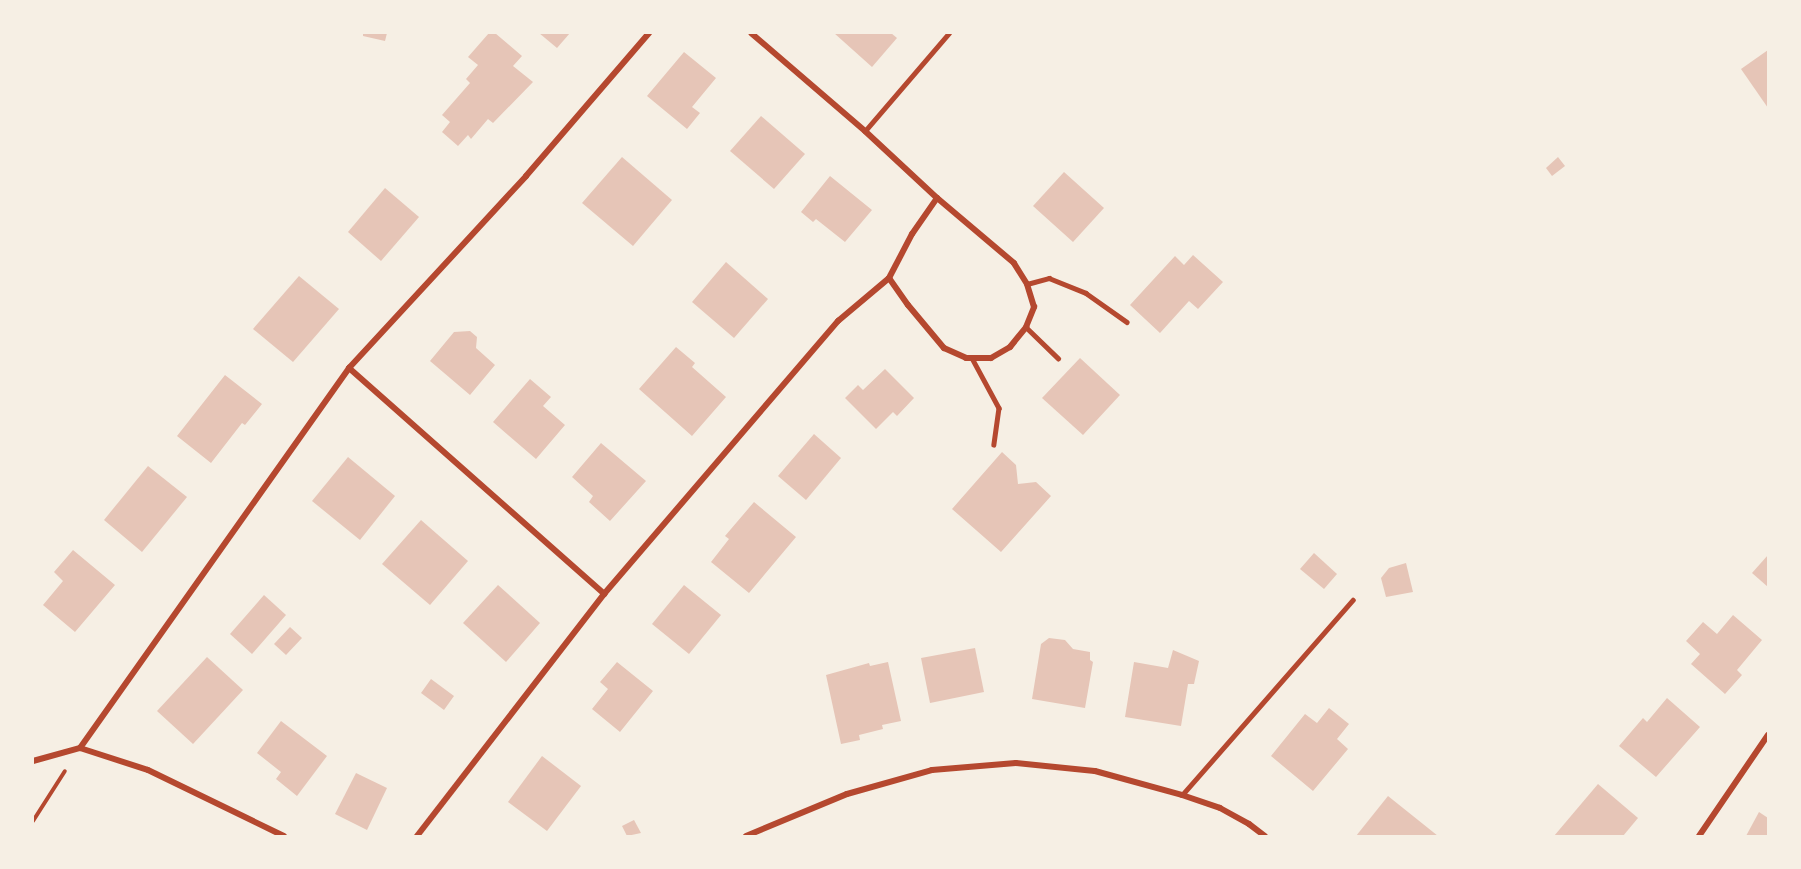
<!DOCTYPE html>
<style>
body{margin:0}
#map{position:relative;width:1801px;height:869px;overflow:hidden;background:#f6efe4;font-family:Figtree,sans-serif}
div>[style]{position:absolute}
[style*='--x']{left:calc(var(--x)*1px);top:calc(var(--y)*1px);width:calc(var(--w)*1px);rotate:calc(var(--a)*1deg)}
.building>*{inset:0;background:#e6c5b7}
.path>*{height:4px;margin:-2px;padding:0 2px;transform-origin:2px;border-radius:2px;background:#b5482f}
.service>*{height:4.5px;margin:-2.25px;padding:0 2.25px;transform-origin:2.25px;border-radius:2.25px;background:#b5482f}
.minor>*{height:6px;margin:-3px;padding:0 3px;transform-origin:3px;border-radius:3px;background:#b5482f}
span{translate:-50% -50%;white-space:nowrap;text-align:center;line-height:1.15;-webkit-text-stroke:4.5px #f6efe4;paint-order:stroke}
.frame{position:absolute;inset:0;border:34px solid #f6efe4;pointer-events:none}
</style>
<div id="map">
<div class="building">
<i style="clip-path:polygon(363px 33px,387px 33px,385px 41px,363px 36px)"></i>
<i style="clip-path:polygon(489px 33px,495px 33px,522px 56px,513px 66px,533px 82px,493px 123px,488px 119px,471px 139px,468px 135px,458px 146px,442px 132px,450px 122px,442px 115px,470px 83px,466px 79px,478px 65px,468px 57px)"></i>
<i style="clip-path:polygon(539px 33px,570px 33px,557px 48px)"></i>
<i style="clip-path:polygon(834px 33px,891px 33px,897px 38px,872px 67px)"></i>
<i style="clip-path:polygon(1768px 50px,1768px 108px,1741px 69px)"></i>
<i style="clip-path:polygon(684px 52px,716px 78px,692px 107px,700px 113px,687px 129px,647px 96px)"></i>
<i style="clip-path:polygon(761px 116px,805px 154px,774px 189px,730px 151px)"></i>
<i style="clip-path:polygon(622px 157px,672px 200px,633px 246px,582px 203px)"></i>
<i style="clip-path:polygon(1558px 157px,1565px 166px,1552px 176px,1546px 168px)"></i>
<i style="clip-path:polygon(1064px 172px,1104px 208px,1073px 242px,1033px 206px)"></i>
<i style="clip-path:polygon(830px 176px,872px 210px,845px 242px,816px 219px,813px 222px,801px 212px)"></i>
<i style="clip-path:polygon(385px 188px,419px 217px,381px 261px,348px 232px)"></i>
<i style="clip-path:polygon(1193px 255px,1223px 282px,1198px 309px,1189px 301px,1160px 333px,1130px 305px,1175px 256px,1184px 265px)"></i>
<i style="clip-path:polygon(726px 262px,768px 299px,734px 338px,692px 302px)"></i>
<i style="clip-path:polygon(299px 276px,339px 309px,293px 362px,253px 329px)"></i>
<i style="clip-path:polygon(470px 331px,477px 337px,476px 348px,495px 365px,470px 395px,430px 361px,454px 332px)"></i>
<i style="clip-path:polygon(676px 347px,695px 363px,692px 367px,726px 397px,692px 436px,639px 389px)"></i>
<i style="clip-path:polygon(1080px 358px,1120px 395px,1083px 435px,1042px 398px)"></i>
<i style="clip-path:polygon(885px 369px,914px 398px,897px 416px,893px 412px,876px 429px,845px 398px,858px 385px,863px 390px)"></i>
<i style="clip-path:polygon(225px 375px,262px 404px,245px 425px,242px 423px,211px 463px,177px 436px)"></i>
<i style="clip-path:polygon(530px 379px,551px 397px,543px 406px,565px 425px,536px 459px,493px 422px)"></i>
<i style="clip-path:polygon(814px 434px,841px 458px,806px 500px,778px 476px)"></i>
<i style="clip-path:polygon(601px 443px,646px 481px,610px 521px,589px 502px,593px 496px,572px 477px)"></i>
<i style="clip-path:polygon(1002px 452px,1016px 465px,1018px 484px,1036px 482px,1051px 496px,1001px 552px,952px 509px)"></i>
<i style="clip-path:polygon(348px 457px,395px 496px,360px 540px,312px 501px)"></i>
<i style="clip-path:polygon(148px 466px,187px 497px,142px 552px,104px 520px)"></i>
<i style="clip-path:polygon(754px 502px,796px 537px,749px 593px,711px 562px,729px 539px,725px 536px)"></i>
<i style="clip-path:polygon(421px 520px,468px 561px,430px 605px,382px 564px)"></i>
<i style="clip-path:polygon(73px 550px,115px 585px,75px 632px,43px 605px,63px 581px,54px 572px)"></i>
<i style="clip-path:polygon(1314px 553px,1337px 574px,1324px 589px,1300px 569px)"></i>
<i style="clip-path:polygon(1768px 555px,1768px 587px,1752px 573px)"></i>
<i style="clip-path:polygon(1406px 563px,1413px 592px,1386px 597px,1381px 578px,1389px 568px)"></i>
<i style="clip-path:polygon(498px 585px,540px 623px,506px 662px,463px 623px)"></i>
<i style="clip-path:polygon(684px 585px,721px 615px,689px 654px,652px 624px)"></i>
<i style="clip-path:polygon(264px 595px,286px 615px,252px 654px,230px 634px)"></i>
<i style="clip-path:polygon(1733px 615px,1762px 640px,1737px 670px,1742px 675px,1725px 694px,1691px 664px,1700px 654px,1686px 641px,1703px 622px,1717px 634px)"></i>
<i style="clip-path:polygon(290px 627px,302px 638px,286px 655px,274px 644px)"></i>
<i style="clip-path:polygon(1049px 638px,1065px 640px,1073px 649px,1090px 652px,1090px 660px,1093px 662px,1085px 708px,1032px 699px,1041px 644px)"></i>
<i style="clip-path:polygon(975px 648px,984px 692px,930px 703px,921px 658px)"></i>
<i style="clip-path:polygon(1173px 650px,1199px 661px,1194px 684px,1188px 684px,1181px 726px,1125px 717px,1134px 662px,1168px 668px)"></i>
<i style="clip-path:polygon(207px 657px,243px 690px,193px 744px,157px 711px)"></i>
<i style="clip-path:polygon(617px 662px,653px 691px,620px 732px,592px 709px,608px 689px,600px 682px)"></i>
<i style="clip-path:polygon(888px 662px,901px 721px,882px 725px,883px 729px,859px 735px,860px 740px,841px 744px,826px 675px,869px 663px,870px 666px)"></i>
<i style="clip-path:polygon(431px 679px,454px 696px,444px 710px,421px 693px)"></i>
<i style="clip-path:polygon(1667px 698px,1700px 727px,1656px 777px,1619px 746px,1643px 718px,1647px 722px)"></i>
<i style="clip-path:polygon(1329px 708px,1349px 724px,1337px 739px,1348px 749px,1313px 791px,1271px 756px,1305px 714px,1317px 723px)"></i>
<i style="clip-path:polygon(281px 721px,327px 756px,297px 796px,276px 779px,281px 772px,257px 753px)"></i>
<i style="clip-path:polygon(542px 756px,581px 786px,547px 831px,508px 802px)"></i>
<i style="clip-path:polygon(356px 773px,387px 788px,367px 830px,335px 814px)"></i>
<i style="clip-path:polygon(1598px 784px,1638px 818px,1623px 836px,1554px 836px)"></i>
<i style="clip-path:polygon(1388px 796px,1438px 836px,1356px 836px)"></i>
<i style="clip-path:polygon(1759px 812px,1768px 818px,1768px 836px,1746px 836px)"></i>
<i style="clip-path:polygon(634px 820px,641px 833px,627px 836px,622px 826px)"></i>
</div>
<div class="path">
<i style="--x:33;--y:821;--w:59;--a:-57.4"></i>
</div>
<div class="service">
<i style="--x:865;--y:131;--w:129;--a:-49.4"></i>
<i style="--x:1027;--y:284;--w:23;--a:-15"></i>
<i style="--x:1049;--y:278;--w:40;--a:22"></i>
<i style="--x:1086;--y:293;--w:50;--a:35.3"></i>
<i style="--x:1026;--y:327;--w:45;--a:44.1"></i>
<i style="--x:972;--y:358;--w:57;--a:61.6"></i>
<i style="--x:999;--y:408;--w:37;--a:98"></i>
<i style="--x:1182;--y:795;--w:259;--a:-48.8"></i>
</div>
<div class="minor">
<i style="--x:889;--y:278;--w:33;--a:55"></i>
<i style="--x:908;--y:305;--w:56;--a:50.1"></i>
<i style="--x:944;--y:348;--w:24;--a:24"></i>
<i style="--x:966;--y:358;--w:25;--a:0"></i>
<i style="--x:991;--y:358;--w:22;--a:-30"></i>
<i style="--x:1010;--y:347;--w:26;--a:-51"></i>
<i style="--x:1026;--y:327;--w:22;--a:-68"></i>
<i style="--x:1034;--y:307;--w:24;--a:-107"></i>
<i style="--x:1027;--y:284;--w:25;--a:-122"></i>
<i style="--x:1014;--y:263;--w:101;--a:-139.8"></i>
<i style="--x:349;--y:368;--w:341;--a:41.5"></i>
<i style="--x:80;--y:748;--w:466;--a:-54.7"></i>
<i style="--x:349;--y:368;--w:261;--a:-47.3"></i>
<i style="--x:526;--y:176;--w:189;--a:-49.3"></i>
<i style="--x:33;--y:761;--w:49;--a:-15.5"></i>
<i style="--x:80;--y:748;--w:71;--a:17.9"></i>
<i style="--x:148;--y:770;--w:151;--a:25.9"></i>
<i style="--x:417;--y:836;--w:306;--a:-52.3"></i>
<i style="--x:604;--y:594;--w:360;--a:-49.4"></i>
<i style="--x:838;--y:321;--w:67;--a:-40.1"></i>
<i style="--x:889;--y:278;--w:50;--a:-62.4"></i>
<i style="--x:912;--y:234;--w:44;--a:-55.2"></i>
<i style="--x:937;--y:198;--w:98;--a:-137.1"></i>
<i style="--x:865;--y:131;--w:150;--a:-139.3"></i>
<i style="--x:746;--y:836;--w:109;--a:-22.6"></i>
<i style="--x:847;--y:794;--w:88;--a:-15.8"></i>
<i style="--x:932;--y:770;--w:84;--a:-4.8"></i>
<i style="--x:1016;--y:763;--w:79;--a:5.8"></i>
<i style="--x:1095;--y:771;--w:90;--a:15.4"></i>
<i style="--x:1182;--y:795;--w:40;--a:18.9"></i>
<i style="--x:1220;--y:808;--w:33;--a:29"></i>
<i style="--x:1249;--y:824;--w:20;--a:37"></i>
<i style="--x:1699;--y:836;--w:122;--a:-55.7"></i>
</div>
<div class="frame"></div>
</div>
